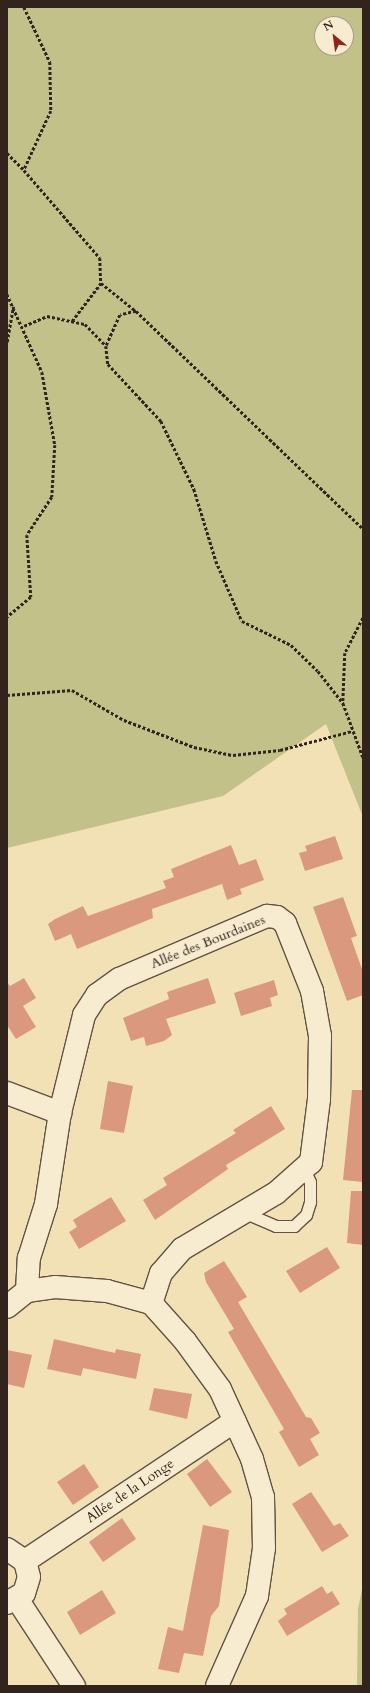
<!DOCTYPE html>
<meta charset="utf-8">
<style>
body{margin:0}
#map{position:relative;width:370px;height:1693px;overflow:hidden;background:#f3e1b6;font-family:Cardo,serif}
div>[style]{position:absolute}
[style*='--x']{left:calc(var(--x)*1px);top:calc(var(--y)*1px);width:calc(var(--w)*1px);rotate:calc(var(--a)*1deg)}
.green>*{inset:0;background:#c2c189}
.building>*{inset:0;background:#da987f}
.path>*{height:2.5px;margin-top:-1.25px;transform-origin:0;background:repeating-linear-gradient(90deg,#32231d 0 3px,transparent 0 5px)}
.roads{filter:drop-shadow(1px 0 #625243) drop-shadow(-1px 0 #625243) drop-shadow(0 1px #625243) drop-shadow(0 -1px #625243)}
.lane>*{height:11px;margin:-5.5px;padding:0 5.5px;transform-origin:5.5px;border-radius:5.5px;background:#f7ecd0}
.street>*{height:22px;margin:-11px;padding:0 11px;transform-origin:11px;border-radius:11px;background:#f7ecd0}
span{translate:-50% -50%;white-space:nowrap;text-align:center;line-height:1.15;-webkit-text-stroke:3px #f7ecd0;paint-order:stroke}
.street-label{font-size:14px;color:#32231d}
.frame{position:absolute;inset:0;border:8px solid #32231d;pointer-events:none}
.north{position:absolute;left:314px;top:16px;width:40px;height:40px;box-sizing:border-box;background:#f7ecd0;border:1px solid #a89c88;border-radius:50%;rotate:331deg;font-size:11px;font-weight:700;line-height:16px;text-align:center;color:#32231d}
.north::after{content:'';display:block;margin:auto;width:14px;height:18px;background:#8f2418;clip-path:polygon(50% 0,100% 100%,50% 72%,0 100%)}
</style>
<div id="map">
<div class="green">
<i style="clip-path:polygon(evenodd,7px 7px,363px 7px,363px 817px,326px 724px,223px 796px,7px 848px,7px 7px,322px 24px,346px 24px,346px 48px,322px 48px,322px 24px)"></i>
<i style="clip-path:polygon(363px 1584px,363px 1686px,357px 1686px,358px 1609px)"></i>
</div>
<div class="building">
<i style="clip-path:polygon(335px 836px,343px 859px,305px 871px,299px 853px,307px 851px,305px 846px)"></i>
<i style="clip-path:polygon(231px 845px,239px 865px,256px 859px,264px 880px,240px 889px,242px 894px,227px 900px,222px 884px,152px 909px,153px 918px,77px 949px,71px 934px,55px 941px,48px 924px,55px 919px,83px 906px,88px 916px,166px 888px,163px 881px,174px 877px,171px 869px)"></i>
<i style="clip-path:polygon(343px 897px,357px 936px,351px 938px,363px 972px,363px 995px,347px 1001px,313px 907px)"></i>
<i style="clip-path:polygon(24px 978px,36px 998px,23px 1006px,36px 1027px,16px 1039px,7px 1025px,7px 982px,10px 986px)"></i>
<i style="clip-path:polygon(208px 978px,216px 1003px,166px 1019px,172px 1035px,164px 1041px,146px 1046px,144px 1037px,131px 1041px,123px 1018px,169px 999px,167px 992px)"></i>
<i style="clip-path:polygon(274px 980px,278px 995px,270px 998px,272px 1006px,241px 1016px,234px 993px)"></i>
<i style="clip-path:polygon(108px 1081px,133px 1086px,124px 1133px,100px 1129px)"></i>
<i style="clip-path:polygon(352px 1090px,363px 1090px,363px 1182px,343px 1180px)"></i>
<i style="clip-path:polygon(271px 1106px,285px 1129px,226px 1165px,228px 1169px,155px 1220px,143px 1200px,167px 1185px,163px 1178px,236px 1133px,233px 1130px)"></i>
<i style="clip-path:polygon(351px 1191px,363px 1191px,363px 1245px,347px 1243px)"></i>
<i style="clip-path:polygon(111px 1197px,126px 1221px,79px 1249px,69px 1232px,77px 1227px,73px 1220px)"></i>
<i style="clip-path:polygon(327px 1247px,340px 1268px,300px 1293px,286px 1271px)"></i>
<i style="clip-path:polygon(224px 1261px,247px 1297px,238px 1302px,306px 1417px,311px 1418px,320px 1433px,310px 1439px,319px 1455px,299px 1467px,279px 1432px,284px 1429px,228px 1332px,234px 1329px,206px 1282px,204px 1273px)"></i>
<i style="clip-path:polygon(54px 1339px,115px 1353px,116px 1349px,141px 1354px,136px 1379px,83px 1368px,81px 1376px,47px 1369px)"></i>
<i style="clip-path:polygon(7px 1350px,32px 1355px,24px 1388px,7px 1384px)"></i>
<i style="clip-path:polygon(154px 1388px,192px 1394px,187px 1419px,149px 1410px)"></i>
<i style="clip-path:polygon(207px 1459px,232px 1492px,210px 1507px,187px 1474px)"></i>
<i style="clip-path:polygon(84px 1464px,99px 1487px,73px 1505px,57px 1482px)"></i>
<i style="clip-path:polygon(311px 1492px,334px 1526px,340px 1523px,349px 1536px,322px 1552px,292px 1504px)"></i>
<i style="clip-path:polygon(122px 1518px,136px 1539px,103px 1562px,89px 1542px)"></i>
<i style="clip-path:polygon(203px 1525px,229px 1530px,219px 1606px,211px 1616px,203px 1656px,184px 1653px,179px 1673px,158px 1669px,168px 1627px,183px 1631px)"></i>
<i style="clip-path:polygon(322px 1586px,327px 1594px,332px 1591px,340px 1604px,287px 1636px,278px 1621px,287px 1614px,284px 1609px)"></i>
<i style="clip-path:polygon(102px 1590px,116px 1613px,80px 1635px,67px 1612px)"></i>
</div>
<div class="path">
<i style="--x:24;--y:7;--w:61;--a:64.7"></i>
<i style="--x:50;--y:62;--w:49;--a:88.8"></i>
<i style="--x:51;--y:111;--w:65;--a:114.6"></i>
<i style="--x:24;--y:170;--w:116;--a:49.2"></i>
<i style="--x:100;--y:258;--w:25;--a:88"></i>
<i style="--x:101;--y:283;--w:45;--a:38.7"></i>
<i style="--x:136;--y:311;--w:315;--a:43.8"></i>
<i style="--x:7;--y:153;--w:24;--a:45"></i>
<i style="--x:7;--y:294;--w:85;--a:65.8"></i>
<i style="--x:42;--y:372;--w:74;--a:79.9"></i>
<i style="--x:55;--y:445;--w:52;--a:93.3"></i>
<i style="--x:52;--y:497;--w:45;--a:123.3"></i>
<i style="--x:27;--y:535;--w:62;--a:86.3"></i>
<i style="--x:31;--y:597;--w:31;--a:140"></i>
<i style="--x:136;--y:311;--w:16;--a:166"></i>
<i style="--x:120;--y:315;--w:34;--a:114"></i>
<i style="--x:106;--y:346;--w:18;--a:84"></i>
<i style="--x:108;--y:364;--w:78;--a:47.1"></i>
<i style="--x:161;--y:421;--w:76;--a:64.1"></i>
<i style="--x:194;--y:489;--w:75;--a:73"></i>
<i style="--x:216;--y:561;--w:65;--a:66.6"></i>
<i style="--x:242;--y:621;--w:55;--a:26.1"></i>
<i style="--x:291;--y:645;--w:37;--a:44"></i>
<i style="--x:318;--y:671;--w:41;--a:52"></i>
<i style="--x:72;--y:321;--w:48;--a:-52.7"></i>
<i style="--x:24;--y:326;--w:25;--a:-23"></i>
<i style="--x:47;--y:316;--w:39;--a:12"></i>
<i style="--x:85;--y:324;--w:30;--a:46"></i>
<i style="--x:7;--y:342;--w:36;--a:-80"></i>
<i style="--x:363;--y:618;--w:39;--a:117"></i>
<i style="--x:345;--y:653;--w:50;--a:92.3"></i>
<i style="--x:343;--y:703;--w:58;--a:69.7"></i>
<i style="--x:7;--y:695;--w:65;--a:-4.4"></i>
<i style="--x:72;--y:690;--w:60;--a:30"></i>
<i style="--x:124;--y:720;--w:75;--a:21.1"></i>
<i style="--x:194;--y:747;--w:40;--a:12"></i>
<i style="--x:233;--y:755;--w:47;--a:-6.1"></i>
<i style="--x:280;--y:750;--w:74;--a:-14.8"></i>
</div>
<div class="roads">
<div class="lane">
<i style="--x:243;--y:1212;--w:36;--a:23"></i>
<i style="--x:276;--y:1226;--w:18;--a:0"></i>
<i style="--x:294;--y:1226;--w:16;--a:-43"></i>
<i style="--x:306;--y:1215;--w:14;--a:-73"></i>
<i style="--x:310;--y:1202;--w:20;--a:-90"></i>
<i style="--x:310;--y:1182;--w:12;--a:-114"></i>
</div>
<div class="street">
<i style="--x:7;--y:1093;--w:57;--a:20.7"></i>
<i style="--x:27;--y:1291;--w:33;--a:-87"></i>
<i style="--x:29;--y:1258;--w:57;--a:-72.5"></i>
<i style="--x:46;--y:1204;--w:92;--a:-81.3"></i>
<i style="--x:60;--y:1113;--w:101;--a:-76.2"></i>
<i style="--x:84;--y:1015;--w:24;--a:-57"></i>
<i style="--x:97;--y:995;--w:27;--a:-36"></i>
<i style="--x:119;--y:979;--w:161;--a:-23.1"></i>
<i style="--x:267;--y:916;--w:10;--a:6"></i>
<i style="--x:277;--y:917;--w:10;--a:37"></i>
<i style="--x:285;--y:923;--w:73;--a:68.3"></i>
<i style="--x:312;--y:991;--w:46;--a:79.9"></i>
<i style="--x:320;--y:1036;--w:63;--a:90.9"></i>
<i style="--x:319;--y:1099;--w:64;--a:97.2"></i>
<i style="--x:311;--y:1162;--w:47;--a:138.5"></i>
<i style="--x:276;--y:1193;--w:109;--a:149.2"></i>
<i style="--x:182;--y:1249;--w:32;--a:131"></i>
<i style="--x:161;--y:1273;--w:32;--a:108"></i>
<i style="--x:7;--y:1307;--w:26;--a:-39"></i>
<i style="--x:27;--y:1291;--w:28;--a:-8"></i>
<i style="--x:55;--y:1287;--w:52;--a:4.4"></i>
<i style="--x:107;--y:1291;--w:46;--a:15.3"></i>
<i style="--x:151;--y:1303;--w:51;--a:48.2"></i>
<i style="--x:185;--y:1341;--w:59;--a:53.9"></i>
<i style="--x:220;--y:1389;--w:77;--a:65.4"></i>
<i style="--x:252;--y:1459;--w:40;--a:74"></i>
<i style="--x:263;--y:1497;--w:51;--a:88.9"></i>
<i style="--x:264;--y:1548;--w:49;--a:98.3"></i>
<i style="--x:257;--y:1596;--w:98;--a:114"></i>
<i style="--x:7;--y:1549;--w:22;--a:34"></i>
<i style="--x:25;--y:1561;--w:16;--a:76"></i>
<i style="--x:29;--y:1577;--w:17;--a:107"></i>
<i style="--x:24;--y:1593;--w:20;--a:150"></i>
<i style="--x:25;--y:1561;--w:252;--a:-33.7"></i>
<i style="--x:17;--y:1599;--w:104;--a:56.8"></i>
</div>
</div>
<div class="street-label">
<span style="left:208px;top:942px;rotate:-22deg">Allée des Bourdaines</span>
<span style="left:130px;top:1491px;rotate:-34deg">Allée de la Longe</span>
</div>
<div class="frame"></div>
<div class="north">N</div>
</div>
